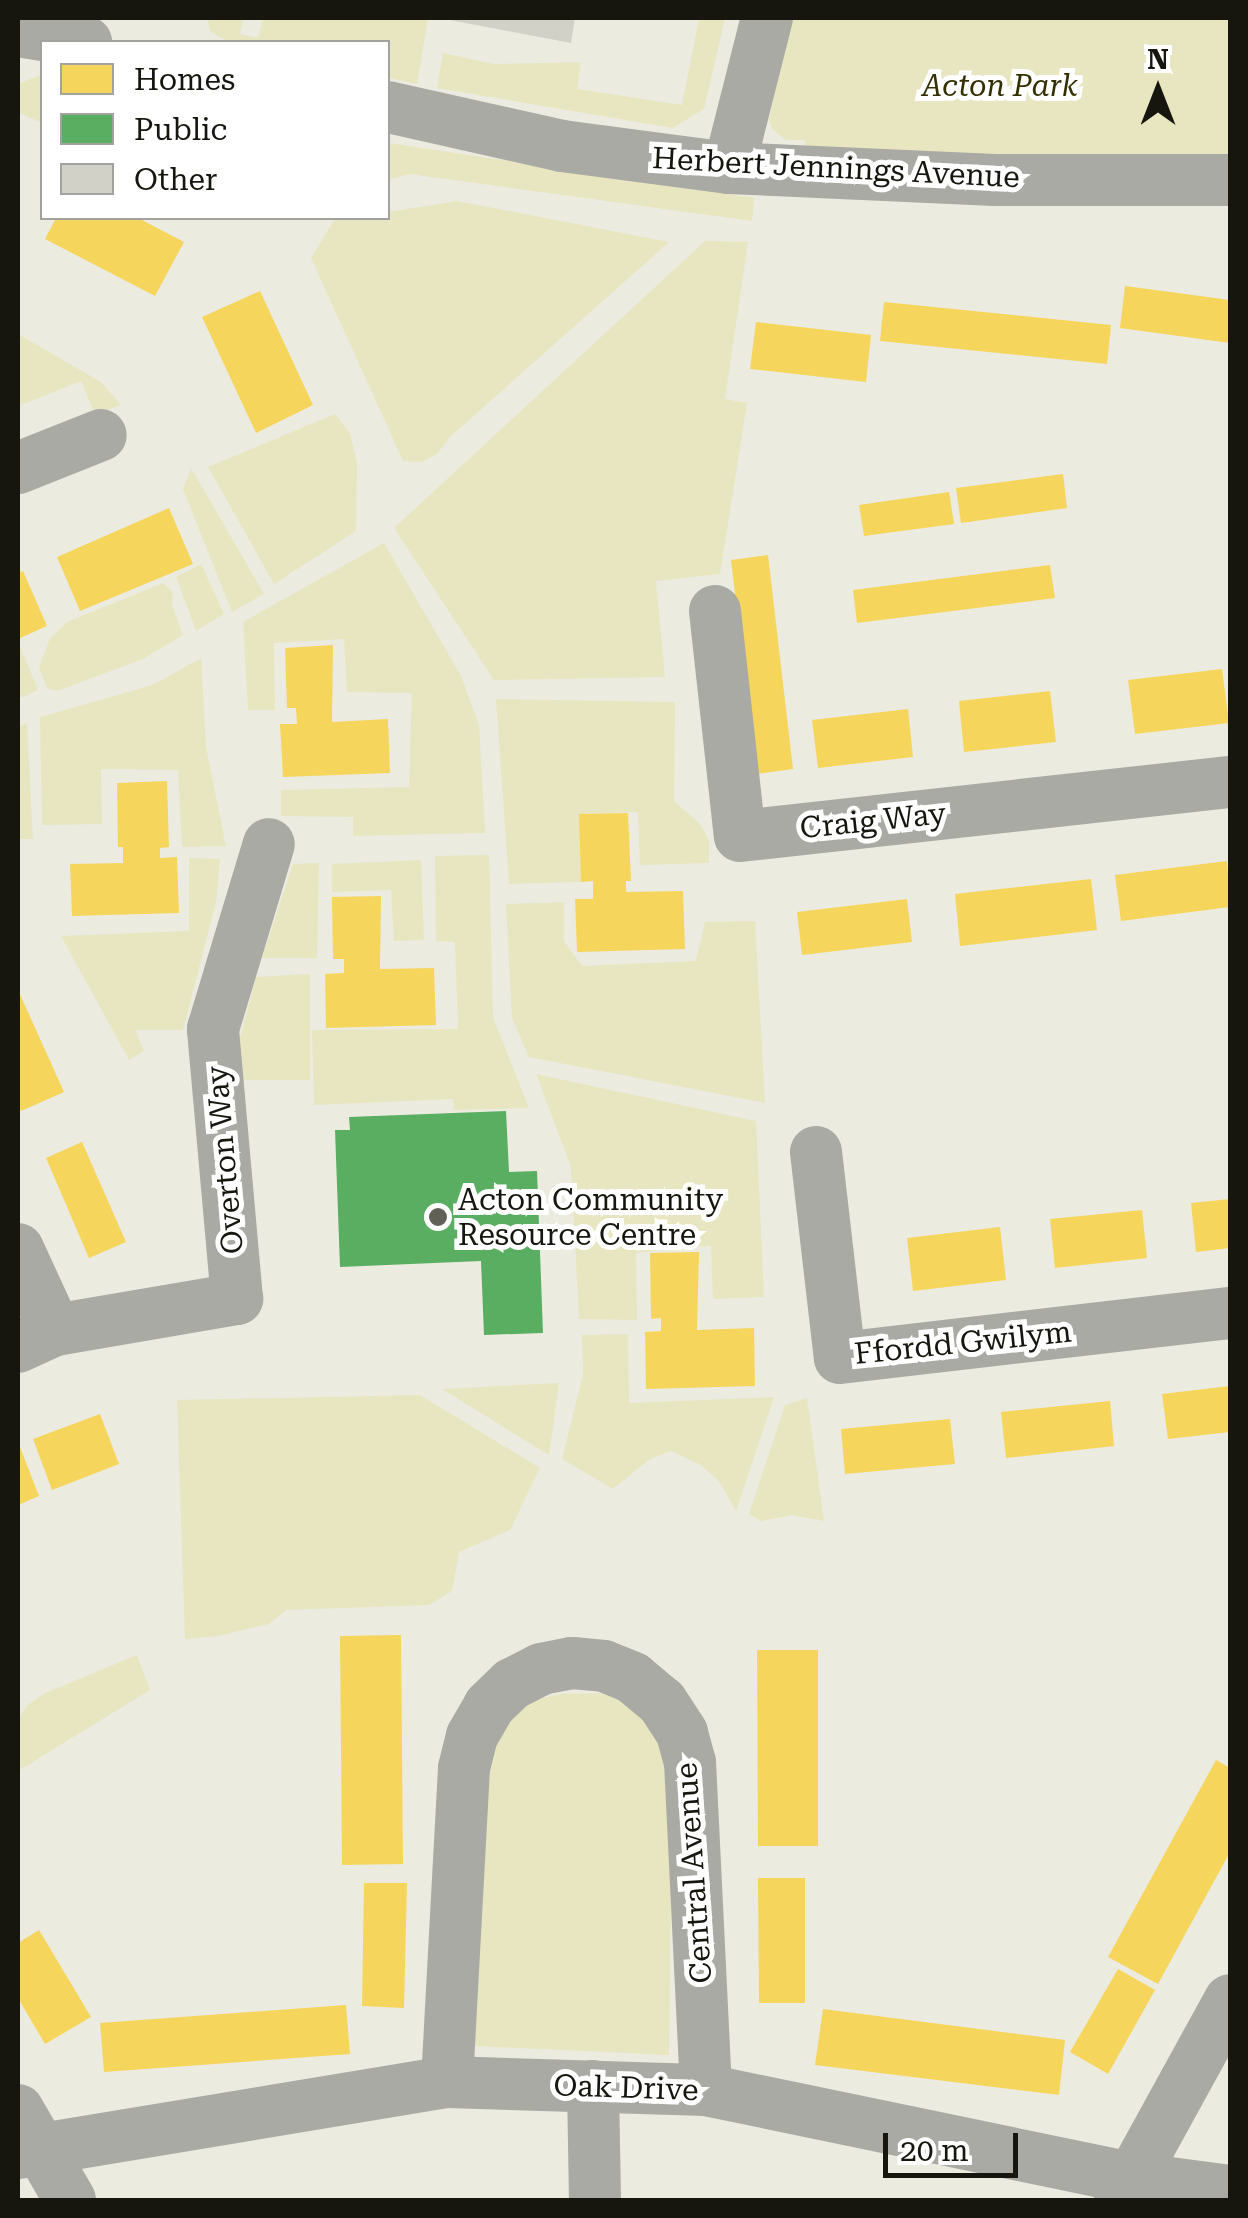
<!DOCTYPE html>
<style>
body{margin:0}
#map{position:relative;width:1248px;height:2218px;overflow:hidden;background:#ebebe0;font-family:"Roboto Serif",serif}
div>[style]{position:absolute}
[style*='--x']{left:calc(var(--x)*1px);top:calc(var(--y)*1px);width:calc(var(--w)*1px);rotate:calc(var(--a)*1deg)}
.green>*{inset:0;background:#e8e6c0}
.homes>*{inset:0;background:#f6d55c}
.public>*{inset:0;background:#5aae61}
.building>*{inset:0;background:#d1d1c8}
.street>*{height:52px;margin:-26px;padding:0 26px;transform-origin:26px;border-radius:26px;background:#aaaaa4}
.dots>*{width:28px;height:28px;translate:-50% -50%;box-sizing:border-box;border:5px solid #fff;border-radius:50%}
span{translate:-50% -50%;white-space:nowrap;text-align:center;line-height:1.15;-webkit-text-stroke:10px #fff;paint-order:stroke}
.park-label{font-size:30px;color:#343003;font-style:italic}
.street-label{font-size:30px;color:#16160f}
.poi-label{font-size:30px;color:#16160f}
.left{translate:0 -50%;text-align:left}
.frame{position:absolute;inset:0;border:20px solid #16160f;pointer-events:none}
.legend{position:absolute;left:40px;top:40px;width:350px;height:180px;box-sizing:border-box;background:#fff;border:2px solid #a2a29f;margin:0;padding:12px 18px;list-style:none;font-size:30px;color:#16160f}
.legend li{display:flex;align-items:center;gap:20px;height:50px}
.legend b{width:50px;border:2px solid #a2a29f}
.north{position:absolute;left:1108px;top:40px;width:100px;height:100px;-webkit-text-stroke:8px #fff;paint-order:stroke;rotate:0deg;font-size:28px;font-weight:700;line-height:40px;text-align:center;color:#16160f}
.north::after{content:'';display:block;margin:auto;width:35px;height:45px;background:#16160f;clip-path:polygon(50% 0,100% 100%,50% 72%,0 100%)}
.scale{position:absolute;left:883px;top:2133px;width:135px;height:45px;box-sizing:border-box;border:5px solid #16160f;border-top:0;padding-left:12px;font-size:30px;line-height:35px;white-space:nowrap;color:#16160f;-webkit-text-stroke:8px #fff;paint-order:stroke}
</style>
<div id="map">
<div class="green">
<i style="clip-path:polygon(207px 18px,243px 18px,240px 34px,258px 38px,263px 18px,428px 18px,417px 84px,388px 78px,388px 42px,228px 42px,210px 31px)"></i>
<i style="clip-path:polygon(699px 18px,725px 18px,704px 109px,673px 128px,437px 88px,443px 53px,494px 64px,581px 62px,577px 89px,682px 105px)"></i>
<i style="clip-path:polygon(791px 18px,1230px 18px,1230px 154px,805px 154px,805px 140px,786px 140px,772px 129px,769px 119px)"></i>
<i style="clip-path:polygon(42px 74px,42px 123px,18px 112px,18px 84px)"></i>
<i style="clip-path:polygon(388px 143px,754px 198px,752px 221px,409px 174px,388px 180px)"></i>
<i style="clip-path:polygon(457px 201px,669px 242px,450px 437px,437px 454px,421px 462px,403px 461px,311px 258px,334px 220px,388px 218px,388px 212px)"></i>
<i style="clip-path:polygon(705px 241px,748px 242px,725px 399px,747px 403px,720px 574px,656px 581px,665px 677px,494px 680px,394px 528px)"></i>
<i style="clip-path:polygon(18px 334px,101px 382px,121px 405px,95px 414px,81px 381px,18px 406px)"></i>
<i style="clip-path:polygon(335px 414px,350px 433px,357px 463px,356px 531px,274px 584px,208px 467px)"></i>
<i style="clip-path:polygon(191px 468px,264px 594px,232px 612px,183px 489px)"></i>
<i style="clip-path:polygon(384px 543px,461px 676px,479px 725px,485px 833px,353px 836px,353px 817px,281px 816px,281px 790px,409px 787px,412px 693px,347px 692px,344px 639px,274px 643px,275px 710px,248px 710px,243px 622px)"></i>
<i style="clip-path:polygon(201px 564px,224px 614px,196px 631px,176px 577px)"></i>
<i style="clip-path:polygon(163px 583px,173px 592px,172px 605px,183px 635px,143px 659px,57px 691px,47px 688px,39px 667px,50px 638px,67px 622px)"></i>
<i style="clip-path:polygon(18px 641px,38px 690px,18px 699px)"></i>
<i style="clip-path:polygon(201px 658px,206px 747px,226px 846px,182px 847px,178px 770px,101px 769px,102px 824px,42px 825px,40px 717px,153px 685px)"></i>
<i style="clip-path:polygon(496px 699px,675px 702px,674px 801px,701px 825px,709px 841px,709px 863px,640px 865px,638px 812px,580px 814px,581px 882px,509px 884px)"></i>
<i style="clip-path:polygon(27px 723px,33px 839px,18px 839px,18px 727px)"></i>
<i style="clip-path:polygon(489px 855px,493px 1017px,529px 1108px,454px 1110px,453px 1099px,314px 1105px,312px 1030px,458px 1029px,455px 942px,436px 941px,435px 856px)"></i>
<i style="clip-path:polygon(189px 858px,220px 859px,216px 902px,183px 1030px,135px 1030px,144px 1051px,129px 1060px,61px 936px,189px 931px)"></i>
<i style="clip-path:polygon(421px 860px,424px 940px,394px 941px,391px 890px,332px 892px,332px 864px)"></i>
<i style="clip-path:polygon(319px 863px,317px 958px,262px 958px,293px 864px)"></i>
<i style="clip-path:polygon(564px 902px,564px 941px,582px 966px,696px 961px,705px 922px,755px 921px,765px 1103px,529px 1057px,512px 1018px,506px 904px)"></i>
<i style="clip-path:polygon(310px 974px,310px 1080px,229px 1080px,256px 977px)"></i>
<i style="clip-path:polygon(536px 1074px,756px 1121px,764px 1297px,713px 1299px,711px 1246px,680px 1248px,636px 1253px,637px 1320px,579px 1319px,571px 1167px)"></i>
<i style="clip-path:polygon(628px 1334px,629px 1403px,774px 1397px,736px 1511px,719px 1481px,699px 1464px,671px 1451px,650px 1459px,613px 1489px,562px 1459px,583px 1374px,582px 1335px)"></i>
<i style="clip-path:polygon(559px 1383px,549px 1455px,442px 1389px)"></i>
<i style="clip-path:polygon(420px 1395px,540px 1468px,510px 1530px,459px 1552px,452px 1591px,429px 1605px,286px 1610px,269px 1624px,218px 1636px,185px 1639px,177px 1400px)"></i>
<i style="clip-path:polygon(807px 1398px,824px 1521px,792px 1515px,761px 1521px,749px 1514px,785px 1405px)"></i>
<i style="clip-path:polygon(137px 1655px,150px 1690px,18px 1771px,18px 1719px,28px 1705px,45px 1693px)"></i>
<i style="clip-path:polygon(620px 1693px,655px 1716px,672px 1756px,669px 2055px,473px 2046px,487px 1747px,529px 1701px,561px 1694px)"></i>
</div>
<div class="homes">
<i style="clip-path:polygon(56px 218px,138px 218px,184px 242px,155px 296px,45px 239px)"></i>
<i style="clip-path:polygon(1125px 286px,1230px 300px,1230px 343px,1120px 328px)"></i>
<i style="clip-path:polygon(260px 291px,313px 405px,256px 433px,202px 317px)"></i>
<i style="clip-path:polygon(884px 302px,1111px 325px,1107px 364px,880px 341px)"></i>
<i style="clip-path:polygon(756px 322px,871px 335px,866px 382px,750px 369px)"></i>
<i style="clip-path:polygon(1063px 474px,1067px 508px,961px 523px,956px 488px)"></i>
<i style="clip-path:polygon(949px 492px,954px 524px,864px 536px,859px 505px)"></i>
<i style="clip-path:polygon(169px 508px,193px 564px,80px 611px,57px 557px)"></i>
<i style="clip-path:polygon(768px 555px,793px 769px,756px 774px,731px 560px)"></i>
<i style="clip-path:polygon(1050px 565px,1055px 598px,857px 623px,853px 590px)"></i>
<i style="clip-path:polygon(23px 571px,47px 626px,18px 639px,18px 573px)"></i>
<i style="clip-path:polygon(333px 645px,332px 722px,388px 719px,390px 773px,283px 777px,280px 724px,297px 724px,296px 708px,287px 708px,285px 648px)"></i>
<i style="clip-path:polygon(1222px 669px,1229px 723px,1135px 734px,1128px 680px)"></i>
<i style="clip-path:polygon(1050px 691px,1056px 742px,964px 752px,959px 701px)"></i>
<i style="clip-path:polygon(908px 709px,913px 757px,818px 768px,812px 720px)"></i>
<i style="clip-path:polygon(167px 781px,169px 847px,160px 848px,160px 858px,177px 857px,179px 913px,72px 916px,70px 864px,123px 863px,123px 847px,118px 847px,117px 783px)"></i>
<i style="clip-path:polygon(628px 813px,631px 881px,626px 881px,626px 892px,683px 891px,685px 949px,577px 952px,575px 899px,593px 899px,593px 881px,581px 882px,579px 814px)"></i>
<i style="clip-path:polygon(1227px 861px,1230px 907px,1121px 921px,1115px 875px)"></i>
<i style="clip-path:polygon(1091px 879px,1097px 930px,960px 946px,955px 894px)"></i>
<i style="clip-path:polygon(381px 896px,380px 969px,434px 968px,436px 1025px,326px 1028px,325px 974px,344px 973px,344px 959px,333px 959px,332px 897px)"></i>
<i style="clip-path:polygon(907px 899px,912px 942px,802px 955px,797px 912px)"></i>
<i style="clip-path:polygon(18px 990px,64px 1092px,21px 1111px,18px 1104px)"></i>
<i style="clip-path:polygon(82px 1142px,126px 1242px,89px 1258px,46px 1158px)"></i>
<i style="clip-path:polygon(1230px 1199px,1230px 1248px,1196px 1252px,1191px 1203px)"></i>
<i style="clip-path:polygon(1142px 1210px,1147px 1258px,1055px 1268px,1050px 1219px)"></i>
<i style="clip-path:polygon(1000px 1227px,1006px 1280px,913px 1291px,907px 1238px)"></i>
<i style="clip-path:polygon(699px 1252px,697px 1330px,754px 1328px,755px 1386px,646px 1389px,645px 1332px,661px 1331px,661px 1318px,651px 1319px,650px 1253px)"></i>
<i style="clip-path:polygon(1230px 1386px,1230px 1432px,1168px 1439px,1162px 1394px)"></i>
<i style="clip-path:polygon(1110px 1401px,1114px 1446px,1006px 1458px,1001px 1412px)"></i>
<i style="clip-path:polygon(100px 1414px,119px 1464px,52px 1490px,33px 1439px)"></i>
<i style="clip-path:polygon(950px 1419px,955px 1464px,845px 1474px,841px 1429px)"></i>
<i style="clip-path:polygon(18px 1442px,39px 1496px,18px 1505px)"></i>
<i style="clip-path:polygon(401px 1635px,403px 1864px,342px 1865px,340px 1636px)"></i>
<i style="clip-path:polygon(757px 1650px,818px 1650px,818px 1846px,758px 1846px)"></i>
<i style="clip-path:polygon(1216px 1760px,1230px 1768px,1230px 1852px,1158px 1984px,1108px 1957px)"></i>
<i style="clip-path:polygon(758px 1878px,805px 1878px,805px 2003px,759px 2003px)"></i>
<i style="clip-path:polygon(364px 1883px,407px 1883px,404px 2008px,362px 2006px)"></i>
<i style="clip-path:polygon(39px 1930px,91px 2017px,45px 2044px,18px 1998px,18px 1943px)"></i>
<i style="clip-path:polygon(1118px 1969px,1155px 1990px,1108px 2074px,1070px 2052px)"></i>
<i style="clip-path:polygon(346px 2005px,350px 2054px,104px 2072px,100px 2023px)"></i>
<i style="clip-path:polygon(823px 2009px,1065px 2040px,1059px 2095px,815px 2065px)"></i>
</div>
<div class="public">
<i style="clip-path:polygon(506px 1111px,509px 1172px,537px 1171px,543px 1333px,484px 1335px,481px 1261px,340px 1267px,335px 1130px,350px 1130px,349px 1117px)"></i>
</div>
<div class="building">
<i style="clip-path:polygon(439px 18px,575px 18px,571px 43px)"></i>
</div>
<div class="street">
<i style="--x:18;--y:31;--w:69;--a:9.2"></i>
<i style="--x:388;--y:107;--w:178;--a:12.6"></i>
<i style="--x:562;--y:146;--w:168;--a:7.5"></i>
<i style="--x:729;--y:168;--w:266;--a:2.6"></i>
<i style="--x:995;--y:180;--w:235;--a:0"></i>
<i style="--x:729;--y:168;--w:155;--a:-75.8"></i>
<i style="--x:18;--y:468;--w:89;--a:-21.7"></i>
<i style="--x:715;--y:611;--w:226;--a:83.7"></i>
<i style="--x:740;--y:836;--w:493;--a:-6.3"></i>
<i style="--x:816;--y:1152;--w:207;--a:83.4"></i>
<i style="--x:840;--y:1358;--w:393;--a:-6.6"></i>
<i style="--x:18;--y:1249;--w:89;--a:65.4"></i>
<i style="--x:18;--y:1347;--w:41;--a:-24.7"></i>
<i style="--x:55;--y:1330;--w:185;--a:-9.7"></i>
<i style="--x:237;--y:1299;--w:271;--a:-95.1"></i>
<i style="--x:213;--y:1029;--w:193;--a:-73.2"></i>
<i style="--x:447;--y:2082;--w:314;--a:-86.9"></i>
<i style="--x:464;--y:1768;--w:33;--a:-76"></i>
<i style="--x:472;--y:1736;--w:34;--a:-60"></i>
<i style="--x:489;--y:1706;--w:32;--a:-44"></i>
<i style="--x:512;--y:1684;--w:33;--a:-27"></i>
<i style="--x:541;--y:1669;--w:32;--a:-11"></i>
<i style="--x:572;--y:1663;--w:32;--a:5"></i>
<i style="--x:604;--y:1666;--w:31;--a:22"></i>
<i style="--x:633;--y:1678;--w:38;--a:40"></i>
<i style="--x:662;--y:1702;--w:37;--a:57"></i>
<i style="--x:682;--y:1733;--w:30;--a:75"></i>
<i style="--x:690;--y:1762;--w:328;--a:87.2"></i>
<i style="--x:593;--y:2086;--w:114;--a:89"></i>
<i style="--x:18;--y:2110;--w:104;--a:60"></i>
<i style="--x:18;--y:2153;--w:435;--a:-9.4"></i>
<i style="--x:447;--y:2082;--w:259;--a:1.8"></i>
<i style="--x:706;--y:2090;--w:435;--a:11.7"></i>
<i style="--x:1132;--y:2178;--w:99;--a:7.6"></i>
<i style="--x:1120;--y:2200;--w:228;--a:-61.2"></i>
</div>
<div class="dots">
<i style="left:438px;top:1217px;background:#616158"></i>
</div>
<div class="park-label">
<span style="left:1000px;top:86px">Acton Park</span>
</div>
<div class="street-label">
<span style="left:836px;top:168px;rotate:3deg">Herbert Jennings Avenue</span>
<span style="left:873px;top:821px;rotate:-6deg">Craig Way</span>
<span style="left:225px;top:1160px;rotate:-95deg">Overton Way</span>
<span style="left:963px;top:1343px;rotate:-6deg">Ffordd Gwilym</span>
<span style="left:694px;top:1873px;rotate:-94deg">Central Avenue</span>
<span style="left:626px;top:2088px;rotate:2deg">Oak Drive</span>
</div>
<div class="poi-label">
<span class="left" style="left:458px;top:1217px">Acton Community<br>Resource Centre</span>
</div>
<div class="frame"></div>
<ul class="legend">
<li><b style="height:28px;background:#f6d55c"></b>Homes</li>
<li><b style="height:28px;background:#5aae61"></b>Public</li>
<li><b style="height:28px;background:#d1d1c8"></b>Other</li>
</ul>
<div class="north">N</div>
<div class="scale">20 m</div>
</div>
